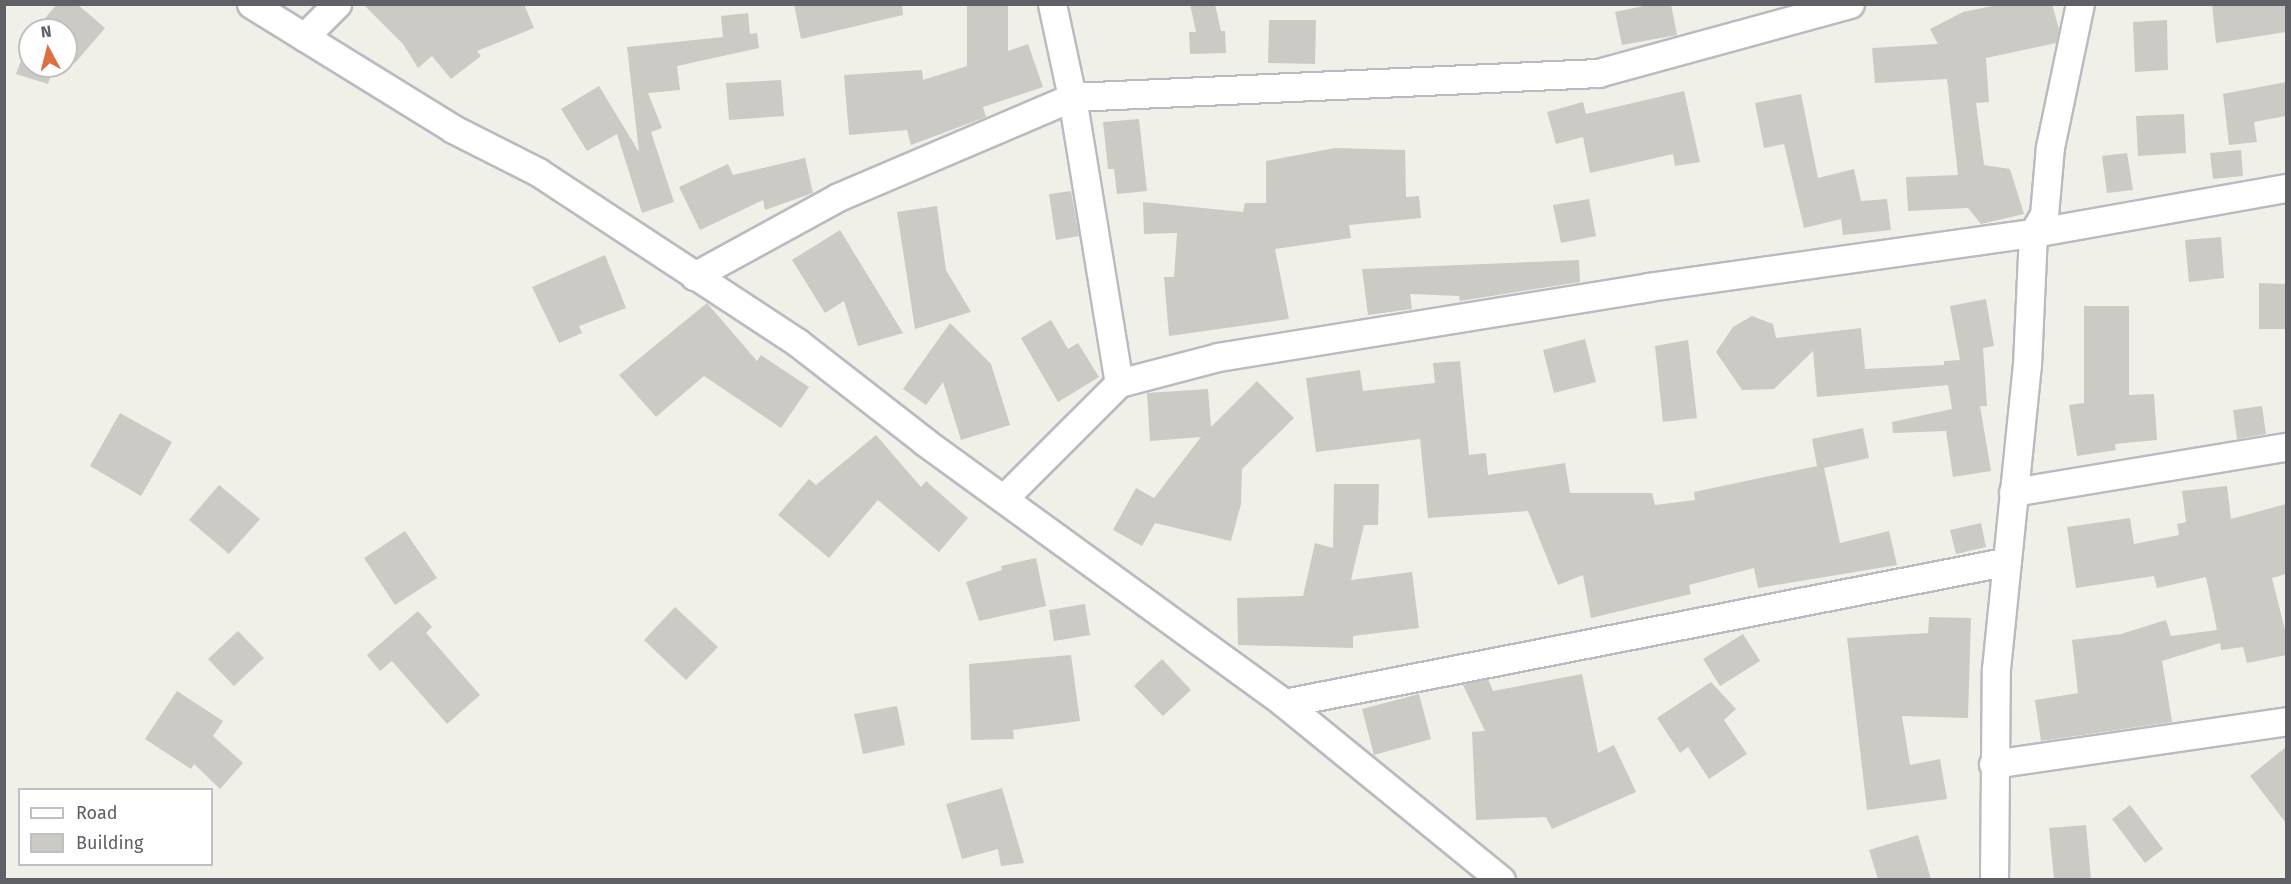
<!DOCTYPE html>
<style>
body{margin:0}
#map{position:relative;width:2291px;height:884px;overflow:hidden;background:#f0f0e8;font-family:"Fira Sans",sans-serif}
div>[style]{position:absolute}
[style*='--x']{left:calc(var(--x)*1px);top:calc(var(--y)*1px);width:calc(var(--w)*1px);rotate:calc(var(--a)*1deg)}
.building>*{inset:0;background:#cbcac4}
.roads{filter:drop-shadow(2px 0 #babbc0) drop-shadow(-2px 0 #babbc0) drop-shadow(0 2px #babbc0) drop-shadow(0 -2px #babbc0)}
.street>*{height:27px;margin:-13.5px;padding:0 13.5px;transform-origin:13.5px;border-radius:13.5px;background:#fff}
span{translate:-50% -50%;white-space:nowrap;text-align:center;line-height:1.15;-webkit-text-stroke:5px #fff;paint-order:stroke}
.frame{position:absolute;inset:0;border:6px solid #5f6166;pointer-events:none}
.legend{position:absolute;left:18px;top:788px;width:195px;height:78px;box-sizing:border-box;background:#fff;border:2px solid #bfc0c2;margin:0;padding:8px 10px;list-style:none;font-size:18px;color:#5f6166}
.legend li{display:flex;align-items:center;gap:12px;height:30px}
.legend b{width:30px;border:2px solid #bfc0c2}
.north{position:absolute;left:18px;top:18px;width:60px;height:60px;box-sizing:border-box;background:#fff;border:2px solid #bfc0c2;border-radius:50%;rotate:353deg;font-size:16px;font-weight:700;line-height:24px;text-align:center;color:#5f6166}
.north::after{content:'';display:block;margin:auto;width:21px;height:27px;background:#dc7041;clip-path:polygon(50% 0,100% 100%,50% 72%,0 100%)}
</style>
<div id="map">
<div class="building">
<i style="clip-path:polygon(57px 4px,77px 4px,105px 28px,75px 63px,66px 56px,66px 30px,35px 30px)"></i>
<i style="clip-path:polygon(363px 4px,524px 4px,534px 28px,477px 51px,481px 56px,451px 79px,432px 56px,418px 68px,403px 44px)"></i>
<i style="clip-path:polygon(794px 4px,902px 4px,903px 15px,801px 39px)"></i>
<i style="clip-path:polygon(967px 4px,1008px 4px,1008px 51px,1028px 44px,1043px 87px,983px 107px,986px 117px,911px 145px,907px 130px,849px 135px,844px 75px,922px 70px,923px 80px,967px 66px)"></i>
<i style="clip-path:polygon(1190px 4px,1215px 4px,1221px 31px,1225px 31px,1226px 53px,1190px 54px,1189px 32px,1196px 32px)"></i>
<i style="clip-path:polygon(1653px 4px,1671px 4px,1677px 35px,1622px 45px,1615px 12px)"></i>
<i style="clip-path:polygon(2002px 4px,2052px 4px,2059px 29px,2056px 43px,1986px 58px,1989px 102px,1976px 103px,1984px 165px,2010px 169px,2024px 214px,1981px 224px,1968px 208px,1908px 211px,1906px 177px,1958px 175px,1947px 79px,1875px 83px,1872px 48px,1938px 44px,1930px 29px,1963px 12px)"></i>
<i style="clip-path:polygon(2212px 4px,2286px 4px,2286px 32px,2216px 43px)"></i>
<i style="clip-path:polygon(748px 13px,750px 34px,757px 33px,759px 48px,677px 66px,680px 90px,648px 93px,662px 128px,651px 132px,674px 202px,642px 213px,617px 134px,587px 151px,561px 109px,599px 86px,639px 152px,627px 47px,723px 37px,721px 16px)"></i>
<i style="clip-path:polygon(1269px 20px,1316px 20px,1315px 64px,1268px 63px)"></i>
<i style="clip-path:polygon(2167px 20px,2168px 70px,2135px 72px,2133px 22px)"></i>
<i style="clip-path:polygon(30px 36px,30px 66px,54px 66px,48px 84px,16px 74px)"></i>
<i style="clip-path:polygon(781px 80px,784px 116px,729px 120px,726px 83px)"></i>
<i style="clip-path:polygon(2286px 82px,2286px 116px,2254px 122px,2257px 142px,2229px 145px,2223px 94px)"></i>
<i style="clip-path:polygon(1684px 91px,1700px 162px,1675px 166px,1673px 154px,1590px 173px,1583px 137px,1556px 144px,1547px 112px,1583px 102px,1586px 114px)"></i>
<i style="clip-path:polygon(1801px 94px,1818px 178px,1854px 169px,1861px 201px,1887px 199px,1891px 230px,1843px 235px,1841px 219px,1804px 228px,1784px 144px,1764px 148px,1755px 103px)"></i>
<i style="clip-path:polygon(2184px 114px,2186px 153px,2138px 156px,2136px 116px)"></i>
<i style="clip-path:polygon(1139px 119px,1147px 191px,1117px 194px,1114px 169px,1108px 169px,1103px 122px)"></i>
<i style="clip-path:polygon(1335px 148px,1405px 150px,1406px 197px,1419px 196px,1421px 218px,1349px 225px,1351px 238px,1275px 249px,1289px 319px,1169px 336px,1164px 277px,1174px 277px,1177px 233px,1144px 234px,1143px 202px,1243px 212px,1245px 203px,1266px 203px,1266px 161px)"></i>
<i style="clip-path:polygon(2241px 150px,2243px 176px,2213px 179px,2210px 153px)"></i>
<i style="clip-path:polygon(2127px 153px,2133px 190px,2107px 193px,2102px 156px)"></i>
<i style="clip-path:polygon(805px 158px,813px 193px,765px 210px,763px 200px,700px 230px,679px 187px,728px 164px,733px 175px)"></i>
<i style="clip-path:polygon(1071px 191px,1079px 236px,1056px 240px,1049px 194px)"></i>
<i style="clip-path:polygon(1589px 199px,1596px 236px,1561px 243px,1553px 205px)"></i>
<i style="clip-path:polygon(937px 206px,946px 270px,971px 312px,915px 329px,897px 212px)"></i>
<i style="clip-path:polygon(840px 230px,903px 333px,858px 346px,844px 301px,825px 313px,792px 260px)"></i>
<i style="clip-path:polygon(2221px 237px,2224px 278px,2189px 282px,2185px 240px)"></i>
<i style="clip-path:polygon(605px 255px,626px 308px,579px 326px,582px 333px,559px 343px,532px 287px)"></i>
<i style="clip-path:polygon(1579px 260px,1580px 282px,1460px 301px,1459px 296px,1410px 294px,1412px 309px,1368px 315px,1362px 269px)"></i>
<i style="clip-path:polygon(2259px 283px,2286px 284px,2286px 329px,2259px 329px)"></i>
<i style="clip-path:polygon(1986px 299px,1994px 346px,1983px 348px,1987px 406px,1980px 406px,1991px 471px,1953px 477px,1946px 431px,1893px 433px,1892px 422px,1952px 409px,1948px 385px,1817px 397px,1813px 351px,1774px 389px,1742px 390px,1716px 352px,1733px 327px,1752px 316px,1773px 324px,1776px 338px,1861px 328px,1865px 369px,1944px 365px,1944px 361px,1960px 360px,1950px 306px)"></i>
<i style="clip-path:polygon(707px 303px,757px 361px,761px 355px,809px 387px,781px 428px,704px 376px,656px 417px,619px 375px)"></i>
<i style="clip-path:polygon(2084px 306px,2129px 306px,2129px 395px,2154px 394px,2157px 440px,2115px 444px,2116px 450px,2077px 456px,2069px 405px,2084px 403px)"></i>
<i style="clip-path:polygon(1051px 320px,1068px 349px,1078px 343px,1099px 377px,1058px 402px,1021px 338px)"></i>
<i style="clip-path:polygon(950px 323px,991px 364px,1010px 425px,961px 440px,943px 382px,926px 405px,903px 389px)"></i>
<i style="clip-path:polygon(1585px 339px,1596px 382px,1554px 393px,1543px 350px)"></i>
<i style="clip-path:polygon(1688px 340px,1697px 418px,1663px 422px,1655px 346px)"></i>
<i style="clip-path:polygon(1460px 361px,1469px 455px,1486px 453px,1488px 475px,1565px 463px,1570px 493px,1652px 493px,1655px 505px,1695px 500px,1694px 492px,1817px 466px,1812px 439px,1863px 428px,1869px 458px,1824px 468px,1840px 543px,1889px 531px,1897px 565px,1758px 588px,1754px 568px,1689px 585px,1691px 594px,1591px 618px,1583px 575px,1558px 585px,1528px 511px,1428px 518px,1420px 439px,1316px 452px,1306px 378px,1360px 370px,1363px 391px,1435px 383px,1433px 363px)"></i>
<i style="clip-path:polygon(1257px 381px,1294px 418px,1242px 469px,1241px 504px,1231px 541px,1155px 523px,1142px 546px,1113px 530px,1136px 488px,1154px 498px,1201px 437px,1150px 441px,1147px 393px,1208px 389px,1211px 427px)"></i>
<i style="clip-path:polygon(2262px 406px,2266px 434px,2237px 439px,2233px 410px)"></i>
<i style="clip-path:polygon(120px 413px,172px 442px,141px 496px,90px 466px)"></i>
<i style="clip-path:polygon(876px 435px,921px 487px,926px 481px,968px 518px,939px 552px,878px 500px,829px 558px,778px 515px,809px 479px,816px 485px)"></i>
<i style="clip-path:polygon(1334px 484px,1379px 484px,1378px 525px,1364px 525px,1351px 580px,1412px 572px,1419px 628px,1353px 636px,1353px 648px,1238px 645px,1237px 598px,1303px 596px,1315px 543px,1333px 548px)"></i>
<i style="clip-path:polygon(219px 485px,260px 519px,229px 554px,189px 520px)"></i>
<i style="clip-path:polygon(2227px 486px,2231px 519px,2286px 504px,2286px 574px,2272px 578px,2286px 634px,2286px 655px,2247px 663px,2243px 647px,2221px 650px,2220px 643px,2162px 661px,2172px 722px,2041px 741px,2035px 700px,2078px 693px,2072px 640px,2121px 634px,2166px 620px,2171px 636px,2217px 630px,2206px 577px,2157px 588px,2154px 576px,2076px 588px,2067px 527px,2130px 518px,2134px 544px,2179px 535px,2177px 524px,2186px 522px,2182px 491px)"></i>
<i style="clip-path:polygon(1981px 523px,1986px 547px,1956px 554px,1950px 530px)"></i>
<i style="clip-path:polygon(405px 531px,437px 578px,395px 605px,364px 558px)"></i>
<i style="clip-path:polygon(1036px 558px,1046px 606px,979px 621px,966px 582px,1002px 570px,1001px 566px)"></i>
<i style="clip-path:polygon(1085px 604px,1090px 635px,1054px 641px,1049px 610px)"></i>
<i style="clip-path:polygon(675px 607px,718px 647px,686px 680px,644px 640px)"></i>
<i style="clip-path:polygon(418px 611px,432px 627px,426px 633px,480px 695px,447px 724px,392px 661px,380px 671px,367px 655px)"></i>
<i style="clip-path:polygon(1929px 617px,1971px 618px,1968px 718px,1902px 716px,1910px 765px,1940px 759px,1947px 799px,1867px 810px,1847px 638px,1928px 633px)"></i>
<i style="clip-path:polygon(238px 631px,264px 658px,234px 686px,208px 659px)"></i>
<i style="clip-path:polygon(1743px 634px,1760px 661px,1720px 686px,1703px 659px)"></i>
<i style="clip-path:polygon(1071px 655px,1080px 721px,1013px 730px,1014px 739px,971px 740px,969px 664px)"></i>
<i style="clip-path:polygon(1162px 659px,1191px 690px,1163px 716px,1134px 686px)"></i>
<i style="clip-path:polygon(1582px 674px,1598px 753px,1614px 745px,1636px 792px,1552px 829px,1546px 817px,1476px 820px,1472px 732px,1485px 731px,1463px 685px,1488px 679px,1493px 691px)"></i>
<i style="clip-path:polygon(1711px 682px,1736px 709px,1724px 720px,1747px 754px,1709px 779px,1688px 747px,1680px 753px,1657px 718px)"></i>
<i style="clip-path:polygon(177px 691px,223px 721px,213px 736px,243px 763px,220px 789px,194px 764px,191px 769px,145px 739px)"></i>
<i style="clip-path:polygon(1419px 694px,1431px 739px,1374px 755px,1362px 709px)"></i>
<i style="clip-path:polygon(897px 706px,905px 745px,863px 754px,854px 714px)"></i>
<i style="clip-path:polygon(2286px 747px,2286px 823px,2250px 776px)"></i>
<i style="clip-path:polygon(1002px 788px,1024px 863px,1001px 866px,998px 849px,962px 859px,946px 804px)"></i>
<i style="clip-path:polygon(2130px 805px,2163px 849px,2145px 863px,2112px 819px)"></i>
<i style="clip-path:polygon(2086px 825px,2091px 879px,2054px 879px,2049px 828px)"></i>
<i style="clip-path:polygon(1918px 835px,1931px 879px,1878px 879px,1869px 850px)"></i>
</div>
<div class="roads">
<div class="street">
<i style="--x:251;--y:4;--w:238;--a:31.7"></i>
<i style="--x:453;--y:129;--w:95;--a:26.8"></i>
<i style="--x:538;--y:172;--w:311;--a:33.3"></i>
<i style="--x:798;--y:343;--w:161;--a:37.9"></i>
<i style="--x:925;--y:442;--w:444;--a:36"></i>
<i style="--x:1284;--y:703;--w:280;--a:39.2"></i>
<i style="--x:1052;--y:4;--w:95;--a:77.9"></i>
<i style="--x:1072;--y:97;--w:290;--a:80.7"></i>
<i style="--x:304;--y:37;--w:47;--a:-45"></i>
<i style="--x:694;--y:276;--w:164;--a:-28.7"></i>
<i style="--x:838;--y:197;--w:254;--a:-23.1"></i>
<i style="--x:1072;--y:97;--w:527;--a:-2.61"></i>
<i style="--x:1598;--y:73;--w:261;--a:-15.3"></i>
<i style="--x:2013;--y:492;--w:277;--a:-9.4"></i>
<i style="--x:1004;--y:498;--w:163;--a:-45"></i>
<i style="--x:1119;--y:383;--w:102;--a:-14.7"></i>
<i style="--x:1218;--y:357;--w:436;--a:-9.2"></i>
<i style="--x:1648;--y:287;--w:389;--a:-8"></i>
<i style="--x:2033;--y:233;--w:257;--a:-10.1"></i>
<i style="--x:1284;--y:703;--w:734;--a:-11.08"></i>
<i style="--x:1993;--y:764;--w:296;--a:-8.3"></i>
<i style="--x:1994;--y:880;--w:211;--a:-89.5"></i>
<i style="--x:1996;--y:669;--w:306;--a:-84.2"></i>
<i style="--x:2027;--y:365;--w:132;--a:-87.4"></i>
<i style="--x:2033;--y:233;--w:21;--a:-59"></i>
<i style="--x:2044;--y:215;--w:68;--a:-85"></i>
<i style="--x:2050;--y:147;--w:146;--a:-78.2"></i>
</div>
</div>
<div class="frame"></div>
<ul class="legend">
<li><b style="height:8px;background:#fff"></b>Road</li>
<li><b style="height:16px;background:#cbcac4"></b>Building</li>
</ul>
<div class="north">N</div>
</div>
